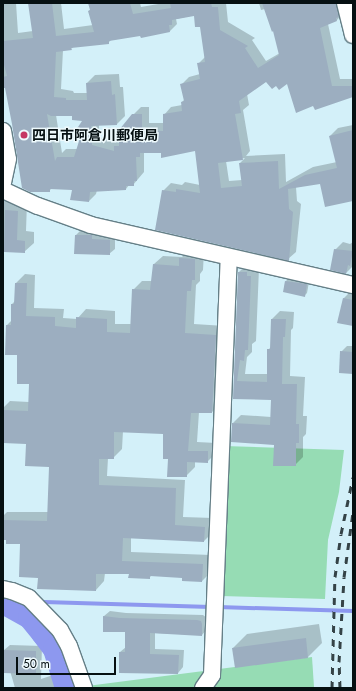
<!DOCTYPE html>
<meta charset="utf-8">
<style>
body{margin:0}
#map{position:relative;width:356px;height:691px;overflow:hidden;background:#d3f0f9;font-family:Jost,"Noto Sans JP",sans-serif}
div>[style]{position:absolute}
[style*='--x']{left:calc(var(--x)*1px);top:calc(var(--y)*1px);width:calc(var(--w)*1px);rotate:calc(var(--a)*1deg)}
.green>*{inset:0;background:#96dcb4}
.shadow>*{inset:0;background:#0003}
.stream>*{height:4px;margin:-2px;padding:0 2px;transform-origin:2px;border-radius:2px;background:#8d98ef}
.river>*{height:24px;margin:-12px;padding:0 12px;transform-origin:12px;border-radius:12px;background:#8d98ef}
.building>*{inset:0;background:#9caec0}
.roads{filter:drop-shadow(1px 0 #657f87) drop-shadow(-1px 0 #657f87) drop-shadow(0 1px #657f87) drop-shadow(0 -1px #657f87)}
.minor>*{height:16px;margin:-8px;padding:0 8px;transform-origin:8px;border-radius:8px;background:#fff}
.rail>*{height:3px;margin-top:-1.5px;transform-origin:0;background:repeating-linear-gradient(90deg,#354347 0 7px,transparent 0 14px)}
.dots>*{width:11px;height:11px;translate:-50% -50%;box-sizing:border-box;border:2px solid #eefafd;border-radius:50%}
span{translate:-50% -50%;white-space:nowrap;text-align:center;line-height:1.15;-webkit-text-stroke:3px #eefafd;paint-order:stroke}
.poi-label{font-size:14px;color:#061012;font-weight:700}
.left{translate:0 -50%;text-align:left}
.frame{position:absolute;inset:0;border:4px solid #061012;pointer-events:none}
.scale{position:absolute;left:16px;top:657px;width:100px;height:18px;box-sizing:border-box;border:2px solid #061012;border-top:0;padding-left:5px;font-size:12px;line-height:14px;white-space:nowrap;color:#061012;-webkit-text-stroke:3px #eefafd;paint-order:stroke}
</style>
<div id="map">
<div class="green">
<i style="clip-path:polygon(224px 446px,344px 450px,339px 492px,328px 540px,325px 599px,221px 596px)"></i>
<i style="clip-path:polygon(312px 657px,314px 687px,85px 688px,87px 686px)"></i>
</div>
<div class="shadow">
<i style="clip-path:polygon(evenodd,3px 3px,16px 3px,18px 33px,33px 31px,29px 3px,61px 3px,64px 29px,93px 25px,89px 11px,91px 9px,89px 3px,140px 3px,141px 7px,164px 3px,226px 3px,228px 22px,255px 38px,252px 40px,266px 61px,280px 53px,274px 30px,265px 9px,261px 10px,259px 3px,345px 3px,344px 12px,337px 20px,328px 24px,340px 79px,353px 79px,353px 96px,314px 105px,288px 82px,276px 85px,267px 81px,247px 94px,249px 105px,243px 110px,250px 151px,246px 156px,285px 154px,286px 182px,313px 167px,337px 162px,330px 136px,338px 128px,353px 125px,353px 200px,321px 183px,296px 187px,297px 201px,301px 204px,296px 252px,288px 259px,163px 191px,171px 183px,182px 185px,185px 182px,200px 185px,196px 150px,144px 152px,144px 172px,133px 185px,129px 185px,126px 189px,97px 190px,96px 194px,89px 201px,73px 189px,52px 188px,49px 191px,6px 87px,3px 87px,3px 3px,195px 15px,201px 26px,205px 57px,198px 64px,200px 74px,189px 77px,182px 84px,185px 99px,182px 102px,182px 105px,171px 107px,164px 115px,164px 123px,149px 123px,149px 107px,141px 107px,133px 115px,120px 143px,99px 138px,99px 125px,117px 124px,125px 116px,123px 87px,120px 87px,119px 74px,95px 75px,87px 83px,88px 93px,74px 93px,73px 91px,61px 89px,63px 50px,71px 49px,73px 47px,108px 43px,111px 40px,141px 35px,170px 31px,177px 24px,176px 19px,195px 15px,3px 3px,56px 115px,73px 115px,84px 120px,78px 149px,66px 149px,62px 153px,56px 115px,3px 3px,245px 158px,240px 163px,242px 180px,229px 181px,226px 161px,245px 158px)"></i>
<i style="clip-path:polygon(3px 201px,27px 202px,26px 231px,34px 232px,34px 243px,24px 252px,3px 252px)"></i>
<i style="clip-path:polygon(82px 229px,115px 235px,115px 249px,109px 254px,75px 253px,76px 235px)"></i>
<i style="clip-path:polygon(343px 242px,350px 244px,353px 242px,353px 266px,346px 273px,335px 250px)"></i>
<i style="clip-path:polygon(189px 250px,204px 251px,203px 270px,200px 274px,200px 281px,196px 285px,194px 324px,225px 326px,221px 403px,212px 412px,199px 412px,197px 442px,216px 443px,216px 453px,207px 462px,195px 461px,195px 467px,186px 476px,169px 458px,165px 433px,123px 431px,122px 449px,113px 458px,108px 458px,107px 476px,185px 480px,183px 517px,213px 518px,213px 532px,204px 541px,131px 537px,131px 552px,211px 555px,211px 572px,202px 581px,183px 577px,152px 575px,149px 578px,130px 573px,105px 573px,104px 581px,96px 590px,39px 577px,21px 543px,3px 539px,3px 516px,7px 512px,48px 512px,50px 466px,27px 443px,3px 442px,3px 408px,10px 401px,29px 402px,30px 383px,7px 325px,12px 320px,12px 304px,15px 301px,16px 283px,25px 274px,35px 275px,34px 308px,64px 309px,63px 318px,77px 319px,86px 309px,115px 311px,115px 324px,131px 324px,133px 290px,142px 281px,152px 281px,154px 264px,163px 256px,182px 257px)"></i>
<i style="clip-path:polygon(247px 264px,259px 268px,256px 341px,252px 344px,252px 352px,247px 357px,245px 374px,268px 374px,268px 350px,271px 347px,272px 319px,280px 311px,294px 312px,293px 328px,291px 330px,290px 376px,305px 377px,303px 416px,307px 416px,306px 434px,303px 437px,303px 457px,295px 465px,276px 444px,233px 423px,241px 415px,271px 417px,272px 399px,234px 398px,239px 272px)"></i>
<i style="clip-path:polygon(289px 278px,309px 282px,307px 293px,304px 296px,284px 291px,286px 281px)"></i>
<i style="clip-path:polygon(352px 290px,353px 290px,353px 325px,338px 322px,344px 298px)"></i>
<i style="clip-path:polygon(347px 346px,353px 346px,353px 373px,341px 352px)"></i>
<i style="clip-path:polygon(110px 611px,126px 613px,203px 615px,207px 618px,207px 629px,202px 635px,155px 633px,155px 649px,184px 650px,183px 667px,178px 673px,120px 652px,126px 647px,126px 631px,104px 631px,104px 616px)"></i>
<i style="clip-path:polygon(319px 624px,322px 643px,308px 657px,236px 666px,233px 648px,247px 634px)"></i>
<i style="clip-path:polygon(10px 645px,42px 646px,41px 679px,53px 675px,56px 688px,15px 688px,4px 650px)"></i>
</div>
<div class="stream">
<i style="--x:41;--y:605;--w:4;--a:-45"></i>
<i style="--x:44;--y:602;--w:167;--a:1.7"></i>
<i style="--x:218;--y:607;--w:135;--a:1.7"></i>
<i style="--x:30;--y:617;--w:9;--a:-49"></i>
</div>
<div class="river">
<i style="--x:3;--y:602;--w:31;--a:29"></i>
<i style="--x:30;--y:617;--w:21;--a:51"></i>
<i style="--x:43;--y:633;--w:20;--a:53"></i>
<i style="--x:55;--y:649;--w:41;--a:72.9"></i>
</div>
<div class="building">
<i style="clip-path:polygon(evenodd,28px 3px,52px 3px,56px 36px,94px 32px,88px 11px,90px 10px,88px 3px,130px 3px,133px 14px,171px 8px,170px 3px,211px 3px,212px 7px,218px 7px,220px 30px,248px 46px,245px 48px,258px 68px,279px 55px,273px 31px,272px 32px,262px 3px,336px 3px,339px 17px,336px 18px,337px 21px,320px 28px,332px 86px,353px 86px,353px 97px,315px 110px,313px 106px,296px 113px,287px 84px,279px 90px,276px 86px,272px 89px,266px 82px,239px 101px,241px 113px,235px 114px,243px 160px,218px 163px,221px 188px,242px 186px,239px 163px,278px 161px,279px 189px,305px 175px,337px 168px,329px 136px,353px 130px,353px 201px,325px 207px,320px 184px,288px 189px,289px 209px,293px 212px,289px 261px,155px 230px,162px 190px,176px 192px,176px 189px,200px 193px,195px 151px,161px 158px,161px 153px,140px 153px,140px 157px,136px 157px,137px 181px,134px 181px,134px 186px,126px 186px,126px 190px,90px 192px,89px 202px,70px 200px,72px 190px,50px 189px,50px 192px,30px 192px,22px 188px,12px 124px,5px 88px,3px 88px,3px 77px,7px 76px,3px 61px,3px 41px,33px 38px,28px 3px,194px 16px,195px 27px,200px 27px,205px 62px,197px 63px,200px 79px,180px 84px,184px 101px,181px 102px,182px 111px,163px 114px,163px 131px,142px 130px,142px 114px,132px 114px,119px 130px,119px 146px,114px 146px,114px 151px,92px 145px,91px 126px,117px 125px,115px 94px,112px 95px,111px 81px,86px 83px,87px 100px,66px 100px,66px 98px,54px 97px,56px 52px,72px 50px,71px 48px,109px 44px,109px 41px,140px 36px,141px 38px,170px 32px,169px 25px,172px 25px,172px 20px,194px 16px,28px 3px,47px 114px,51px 116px,72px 116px,72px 120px,82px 121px,74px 133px,80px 138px,74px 157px,57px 157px,55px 161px,47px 114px)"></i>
<i style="clip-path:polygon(5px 210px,18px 211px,17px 240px,25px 241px,25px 253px,4px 252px)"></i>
<i style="clip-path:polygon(75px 235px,92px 235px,92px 239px,110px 240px,110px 255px,74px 254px)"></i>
<i style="clip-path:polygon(334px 249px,353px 251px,350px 266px,348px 265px,346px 274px,330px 270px)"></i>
<i style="clip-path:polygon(179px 258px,195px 259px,195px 280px,192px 280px,191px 291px,187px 291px,185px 333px,216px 335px,212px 413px,191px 413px,188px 451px,208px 451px,208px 463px,187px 462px,187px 477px,167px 477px,168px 459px,163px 459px,163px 434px,114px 432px,114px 459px,99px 459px,99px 485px,176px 488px,175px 525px,205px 527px,204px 542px,123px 538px,122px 561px,203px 564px,202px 582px,182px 581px,182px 578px,150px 576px,150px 579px,128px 578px,129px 574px,96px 574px,96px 591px,37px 589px,38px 578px,19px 577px,20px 544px,6px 544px,6px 540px,3px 540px,3px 520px,47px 521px,49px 467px,25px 466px,26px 444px,3px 443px,3px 410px,28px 411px,29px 384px,17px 384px,17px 355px,5px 355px,6px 325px,11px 325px,11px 304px,14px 304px,15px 283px,27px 283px,26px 316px,55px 317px,55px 326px,76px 328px,76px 317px,107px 319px,107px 332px,130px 333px,132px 289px,150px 290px,153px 264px,179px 266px)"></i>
<i style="clip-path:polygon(238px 272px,247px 272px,247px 276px,251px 276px,248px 350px,245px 350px,244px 361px,240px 360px,237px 381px,267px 382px,267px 349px,270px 349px,271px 319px,286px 319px,285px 337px,283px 337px,282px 384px,297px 384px,296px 424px,299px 424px,299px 443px,296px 443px,296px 466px,273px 466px,274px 445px,231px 442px,232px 423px,270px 425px,271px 400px,233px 399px)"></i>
<i style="clip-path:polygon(285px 281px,307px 284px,305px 297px,283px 292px)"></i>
<i style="clip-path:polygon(343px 298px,353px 300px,353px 326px,337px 323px)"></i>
<i style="clip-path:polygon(340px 351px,353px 352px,353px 374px,339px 373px)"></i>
<i style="clip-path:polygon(103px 616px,120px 618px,197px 620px,201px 621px,202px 624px,202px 636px,150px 633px,150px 654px,179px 655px,178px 674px,119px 673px,119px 652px,125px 652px,125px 632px,103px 632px)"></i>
<i style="clip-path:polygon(306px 638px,308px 658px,235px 668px,232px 648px)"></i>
<i style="clip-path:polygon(3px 650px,36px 651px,36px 674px,3px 673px)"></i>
</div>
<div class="roads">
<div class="minor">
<i style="--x:345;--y:3;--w:33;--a:76"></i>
<i style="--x:3;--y:131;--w:28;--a:80"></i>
<i style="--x:8;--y:159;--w:24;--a:102"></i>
<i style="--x:3;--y:190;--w:38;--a:25"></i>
<i style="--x:38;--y:206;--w:56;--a:19.7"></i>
<i style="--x:91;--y:225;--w:269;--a:12.9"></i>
<i style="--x:3;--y:589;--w:9;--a:13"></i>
<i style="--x:12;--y:591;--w:18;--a:22"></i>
<i style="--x:29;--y:598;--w:45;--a:45.9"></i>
<i style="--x:60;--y:630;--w:18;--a:61"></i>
<i style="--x:69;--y:646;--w:45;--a:70.3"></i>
<i style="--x:203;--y:688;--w:16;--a:-55"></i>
<i style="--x:212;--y:675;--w:417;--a:-87.7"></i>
</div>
</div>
<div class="rail">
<i style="--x:332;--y:688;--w:111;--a:-88.5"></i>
<i style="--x:335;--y:577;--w:43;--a:-82.1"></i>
<i style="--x:341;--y:534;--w:58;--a:-78.1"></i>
<i style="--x:340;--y:688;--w:26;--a:-92"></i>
<i style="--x:339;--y:662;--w:85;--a:-86.6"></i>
<i style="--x:344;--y:577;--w:66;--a:-82.1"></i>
</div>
<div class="dots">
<i style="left:24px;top:135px;background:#c63864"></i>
</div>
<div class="poi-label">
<span class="left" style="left:32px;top:135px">四日市阿倉川郵便局</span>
</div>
<div class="frame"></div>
<div class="scale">50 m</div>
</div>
